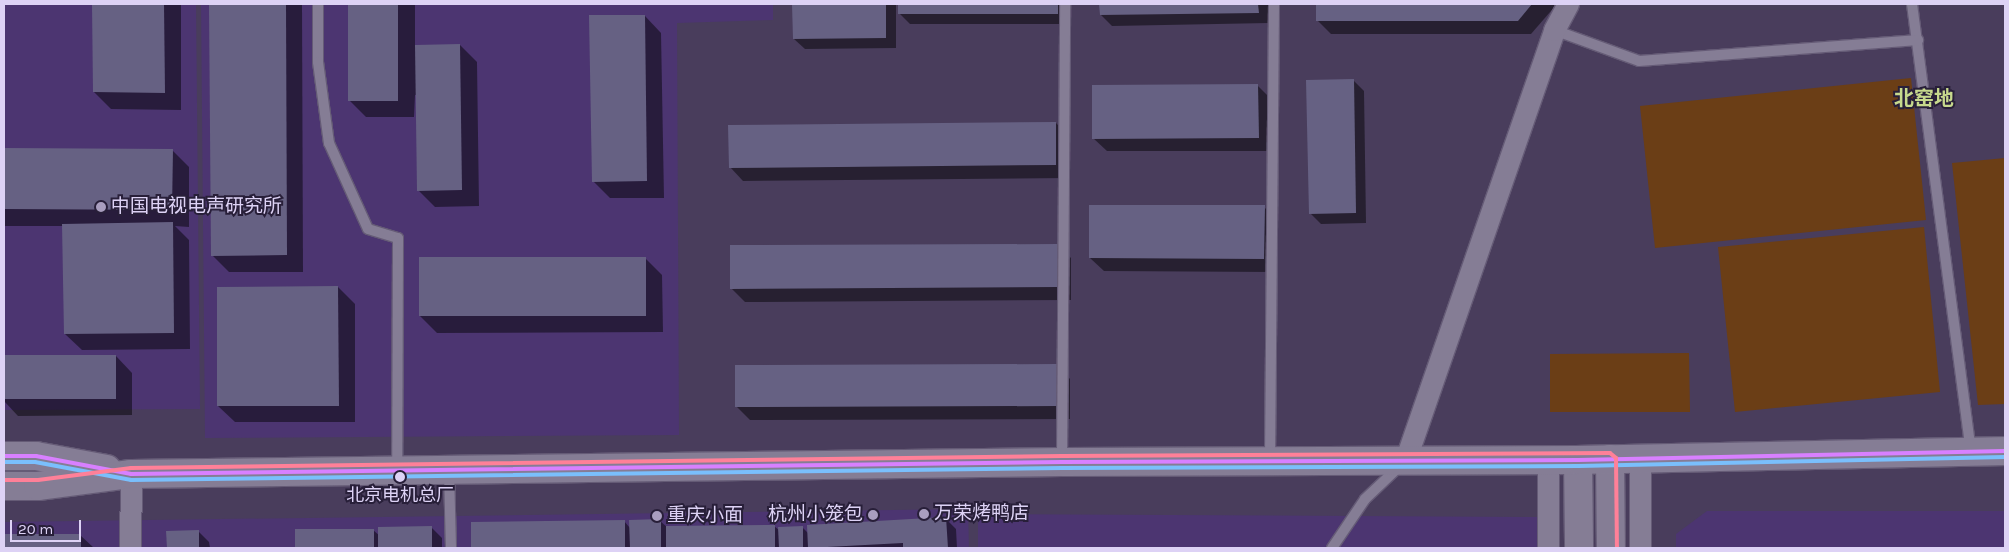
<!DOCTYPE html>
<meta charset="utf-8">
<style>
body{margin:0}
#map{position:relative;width:2009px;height:552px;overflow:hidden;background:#493d5c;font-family:Karla,"Noto Sans SC",sans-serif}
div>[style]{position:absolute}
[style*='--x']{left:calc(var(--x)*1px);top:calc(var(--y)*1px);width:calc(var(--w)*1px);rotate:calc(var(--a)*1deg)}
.built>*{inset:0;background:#4c3571}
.green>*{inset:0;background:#6b3e16}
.shadow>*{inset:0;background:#0007}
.building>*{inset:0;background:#666183}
.roads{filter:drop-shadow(1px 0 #655b76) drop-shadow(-1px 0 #655b76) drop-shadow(0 1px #655b76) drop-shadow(0 -1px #655b76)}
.lane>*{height:10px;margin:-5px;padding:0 5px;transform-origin:5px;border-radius:5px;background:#857d95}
.street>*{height:21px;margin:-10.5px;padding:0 10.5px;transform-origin:10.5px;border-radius:10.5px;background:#857d95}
.secondary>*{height:28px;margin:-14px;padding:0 14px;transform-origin:14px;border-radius:14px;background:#857d95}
.bus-1>*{height:4px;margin:-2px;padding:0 2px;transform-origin:2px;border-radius:2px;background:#d880ff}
.bus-2>*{height:4px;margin:-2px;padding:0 2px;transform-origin:2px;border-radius:2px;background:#7abffc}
.bus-3>*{height:4px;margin:-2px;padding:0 2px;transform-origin:2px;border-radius:2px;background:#ff8098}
.dots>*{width:14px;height:14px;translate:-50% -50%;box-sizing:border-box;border:2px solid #281f39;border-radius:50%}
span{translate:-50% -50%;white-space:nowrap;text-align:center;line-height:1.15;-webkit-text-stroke:4px #281f39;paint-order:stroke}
.bus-label{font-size:18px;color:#ddd2f5}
.poi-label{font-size:19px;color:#ddd2f5}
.left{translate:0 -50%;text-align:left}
.right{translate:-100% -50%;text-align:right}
.neighbourhood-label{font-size:20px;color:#c7d98d;font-weight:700}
.frame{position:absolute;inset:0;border:5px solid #ddd2f5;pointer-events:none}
.scale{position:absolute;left:10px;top:520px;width:71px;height:22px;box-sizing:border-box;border:2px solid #ddd2f5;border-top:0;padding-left:6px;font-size:15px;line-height:18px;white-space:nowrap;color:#ddd2f5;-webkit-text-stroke:4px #281f39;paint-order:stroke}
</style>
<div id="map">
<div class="built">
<i style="clip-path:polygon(4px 4px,196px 4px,200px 409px,4px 410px)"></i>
<i style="clip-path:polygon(201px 4px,773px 4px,773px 20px,677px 23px,679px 435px,205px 438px)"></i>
<i style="clip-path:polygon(968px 509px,969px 548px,4px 548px,4px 522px)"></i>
<i style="clip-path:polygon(1707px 511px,2005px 511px,2005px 548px,1676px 548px,1676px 534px)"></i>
<i style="clip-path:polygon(978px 514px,1539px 517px,1539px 548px,978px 548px)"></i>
</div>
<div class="green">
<i style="clip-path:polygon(1911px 78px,1926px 220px,1655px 248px,1640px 106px)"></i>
<i style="clip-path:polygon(2005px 158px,2005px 404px,1978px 405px,1952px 163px)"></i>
<i style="clip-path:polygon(1924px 227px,1940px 392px,1735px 412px,1718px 247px)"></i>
<i style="clip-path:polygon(1689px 353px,1690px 412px,1550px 412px,1550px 354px)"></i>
</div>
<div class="shadow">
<i style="clip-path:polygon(94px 4px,181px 4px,181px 110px,111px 109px,94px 92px)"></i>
<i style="clip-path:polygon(210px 4px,302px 4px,303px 272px,229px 272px,212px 255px)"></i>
<i style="clip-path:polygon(349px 4px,415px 4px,415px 46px,460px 45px,477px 62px,479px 206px,435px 207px,418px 190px,417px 95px,415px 95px,414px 117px,366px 117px,349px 100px)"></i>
<i style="clip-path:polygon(794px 4px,896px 4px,896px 48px,805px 49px,794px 39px)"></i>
<i style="clip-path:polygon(899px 4px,1068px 4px,1068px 24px,910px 24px,899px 13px)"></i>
<i style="clip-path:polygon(1101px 4px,1269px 4px,1269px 23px,1112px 26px,1101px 15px)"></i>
<i style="clip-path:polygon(1318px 4px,1557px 4px,1531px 34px,1331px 34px,1318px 21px)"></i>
<i style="clip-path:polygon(645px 16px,661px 33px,664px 198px,610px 198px,593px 181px)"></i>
<i style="clip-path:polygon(1353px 80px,1364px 91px,1366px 223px,1321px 224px,1310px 213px)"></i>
<i style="clip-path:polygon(1258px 86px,1271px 99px,1271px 151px,1107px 151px,1093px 138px)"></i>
<i style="clip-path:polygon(1056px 123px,1069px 137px,1069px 178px,743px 181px,730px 167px)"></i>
<i style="clip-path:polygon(4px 149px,172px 150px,189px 167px,189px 227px,175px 226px,189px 240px,190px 349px,82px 350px,65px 334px,64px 226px,4px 226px)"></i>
<i style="clip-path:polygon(1264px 207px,1277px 220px,1277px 272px,1104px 271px,1090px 258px)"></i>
<i style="clip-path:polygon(1057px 245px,1071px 258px,1071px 300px,745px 302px,731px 288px)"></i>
<i style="clip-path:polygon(645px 258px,662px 275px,663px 332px,437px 333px,420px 316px)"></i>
<i style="clip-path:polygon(338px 287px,355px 304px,355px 422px,235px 422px,218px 406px)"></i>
<i style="clip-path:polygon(4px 356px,116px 356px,132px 373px,132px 415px,18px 416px,4px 401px)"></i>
<i style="clip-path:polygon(1057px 365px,1070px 379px,1070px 419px,750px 420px,736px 406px)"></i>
<i style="clip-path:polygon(946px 519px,956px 529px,957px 548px,473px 548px,472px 523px,624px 521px,630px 528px,660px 521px,667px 527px,774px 526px,780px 531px,802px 527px,808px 533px)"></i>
<i style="clip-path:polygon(431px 527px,442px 538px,442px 548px,296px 548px,296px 530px,373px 530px,380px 536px)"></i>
<i style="clip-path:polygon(168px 532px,199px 532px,209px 542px,210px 548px,168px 548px)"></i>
<i style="clip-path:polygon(80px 535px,94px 548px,4px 548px,4px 536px)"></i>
</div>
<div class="building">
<i style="clip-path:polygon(92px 4px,164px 4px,165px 93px,93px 92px)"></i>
<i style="clip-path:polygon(209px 4px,286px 4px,287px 255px,211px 256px)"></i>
<i style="clip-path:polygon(348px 4px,398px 4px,398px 101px,348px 101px)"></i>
<i style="clip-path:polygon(792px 4px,886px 4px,886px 38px,793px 39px)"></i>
<i style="clip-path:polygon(898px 4px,1058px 4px,1058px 14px,898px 14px)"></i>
<i style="clip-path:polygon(1099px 4px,1258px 4px,1259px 13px,1100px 15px)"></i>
<i style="clip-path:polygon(1316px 4px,1532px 4px,1518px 21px,1316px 21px)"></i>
<i style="clip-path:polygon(589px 15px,645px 15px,647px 181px,592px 182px)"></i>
<i style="clip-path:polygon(460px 44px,462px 190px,417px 191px,415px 45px)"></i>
<i style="clip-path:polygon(1354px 79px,1356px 213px,1309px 214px,1306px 80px)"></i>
<i style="clip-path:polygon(1258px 84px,1259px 138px,1092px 139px,1092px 85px)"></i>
<i style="clip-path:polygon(1056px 122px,1056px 165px,729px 168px,728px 125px)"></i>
<i style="clip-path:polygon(4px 148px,173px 149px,172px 210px,4px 209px)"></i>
<i style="clip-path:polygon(1089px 205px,1265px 205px,1264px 259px,1089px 258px)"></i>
<i style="clip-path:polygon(173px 222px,174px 333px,64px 334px,62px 224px)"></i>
<i style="clip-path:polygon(1058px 244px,1058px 287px,730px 289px,730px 245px)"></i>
<i style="clip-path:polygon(419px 257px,646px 257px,646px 316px,419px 316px)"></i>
<i style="clip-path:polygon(338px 286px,339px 406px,217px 406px,217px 287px)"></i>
<i style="clip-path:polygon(4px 355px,116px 355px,116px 399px,4px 399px)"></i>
<i style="clip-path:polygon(1057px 364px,1057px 406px,735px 407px,735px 365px)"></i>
<i style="clip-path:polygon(946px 517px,948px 548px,903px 548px,903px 543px,808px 548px,807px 525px)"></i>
<i style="clip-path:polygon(661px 519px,661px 548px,630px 548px,629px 520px)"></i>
<i style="clip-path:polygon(625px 520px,625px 548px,471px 548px,471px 522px)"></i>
<i style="clip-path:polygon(775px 525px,775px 548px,666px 548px,666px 526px)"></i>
<i style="clip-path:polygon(432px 526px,432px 548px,378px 548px,378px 527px)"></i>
<i style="clip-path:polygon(803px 526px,803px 548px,779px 548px,778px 527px)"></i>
<i style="clip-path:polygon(295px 529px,374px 529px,374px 548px,295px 548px)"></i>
<i style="clip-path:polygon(199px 530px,199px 548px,167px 548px,166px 531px)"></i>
<i style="clip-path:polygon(4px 534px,81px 534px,81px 548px,4px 548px)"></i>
</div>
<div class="roads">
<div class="lane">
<i style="--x:318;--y:4;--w:58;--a:90"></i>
<i style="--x:318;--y:62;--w:82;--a:82.3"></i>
<i style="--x:329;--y:143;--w:94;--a:65.6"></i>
<i style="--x:368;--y:229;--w:31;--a:17"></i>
<i style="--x:398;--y:238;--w:230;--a:90.2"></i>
<i style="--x:1912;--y:4;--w:451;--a:82.5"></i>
<i style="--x:1554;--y:30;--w:90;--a:20"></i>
<i style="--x:1639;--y:61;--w:280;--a:-4.3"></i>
<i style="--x:1062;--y:461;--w:457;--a:-89.6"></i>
<i style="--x:1270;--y:461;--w:457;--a:-89.5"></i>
<i style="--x:449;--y:472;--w:76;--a:88.5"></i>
<i style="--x:1332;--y:548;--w:59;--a:-56"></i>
<i style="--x:1365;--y:499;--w:50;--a:-43.4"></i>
</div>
<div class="street">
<i style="--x:1405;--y:461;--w:456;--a:-70.9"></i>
<i style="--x:1554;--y:30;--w:30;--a:-62"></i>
<i style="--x:130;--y:548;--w:74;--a:-89.2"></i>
<i style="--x:1548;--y:548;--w:88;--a:-90"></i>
<i style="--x:1640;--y:548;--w:90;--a:-90"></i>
</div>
<div class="secondary">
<i style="--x:4;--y:456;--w:32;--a:0"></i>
<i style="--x:36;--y:456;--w:72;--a:10.4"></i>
<i style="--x:1610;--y:459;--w:89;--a:89.4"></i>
<i style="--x:1578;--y:460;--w:88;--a:89.3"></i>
<i style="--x:4;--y:486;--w:34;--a:0"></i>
<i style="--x:38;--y:486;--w:94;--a:-7.4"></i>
<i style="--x:131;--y:474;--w:931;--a:-0.74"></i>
<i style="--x:1062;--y:462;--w:516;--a:-0.22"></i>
<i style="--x:1578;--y:460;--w:427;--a:-1.2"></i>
</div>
</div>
<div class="bus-1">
<i style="--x:4;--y:456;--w:32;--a:0"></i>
<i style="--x:36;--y:456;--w:97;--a:10.7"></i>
<i style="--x:131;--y:474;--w:931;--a:-0.74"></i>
<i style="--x:1062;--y:462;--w:516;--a:-0.22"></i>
<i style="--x:1578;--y:460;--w:427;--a:-1.2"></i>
</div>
<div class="bus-2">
<i style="--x:4;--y:462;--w:31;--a:0"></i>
<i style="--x:35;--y:462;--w:98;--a:10.6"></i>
<i style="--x:131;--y:480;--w:931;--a:-0.74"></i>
<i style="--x:1062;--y:468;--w:516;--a:-0.22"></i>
<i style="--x:1578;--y:466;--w:427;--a:-1.2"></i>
</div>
<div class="bus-3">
<i style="--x:4;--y:480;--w:34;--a:0"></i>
<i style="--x:38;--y:480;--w:94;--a:-7.4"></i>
<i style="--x:131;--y:468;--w:931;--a:-0.74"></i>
<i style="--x:1062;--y:456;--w:548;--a:-0.31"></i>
<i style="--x:1610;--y:453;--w:8;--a:40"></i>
<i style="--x:1616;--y:458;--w:90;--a:89.4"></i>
</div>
<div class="dots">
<i style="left:101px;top:207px;background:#a99ebf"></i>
<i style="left:400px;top:477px;background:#ddd2f5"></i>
<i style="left:924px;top:514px;background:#a99ebf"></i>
<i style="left:873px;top:515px;background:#a99ebf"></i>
<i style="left:657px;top:516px;background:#a99ebf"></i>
</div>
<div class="bus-label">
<span style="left:400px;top:495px">北京电机总厂</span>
</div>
<div class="poi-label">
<span class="left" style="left:111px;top:207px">中国电视电声研究所</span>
<span class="left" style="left:934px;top:514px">万荣烤鸭店</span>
<span class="right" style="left:863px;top:515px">杭州小笼包</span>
<span class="left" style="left:667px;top:516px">重庆小面</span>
</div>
<div class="neighbourhood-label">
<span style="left:1924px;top:98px">北窑地</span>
</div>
<div class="frame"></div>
<div class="scale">20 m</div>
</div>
